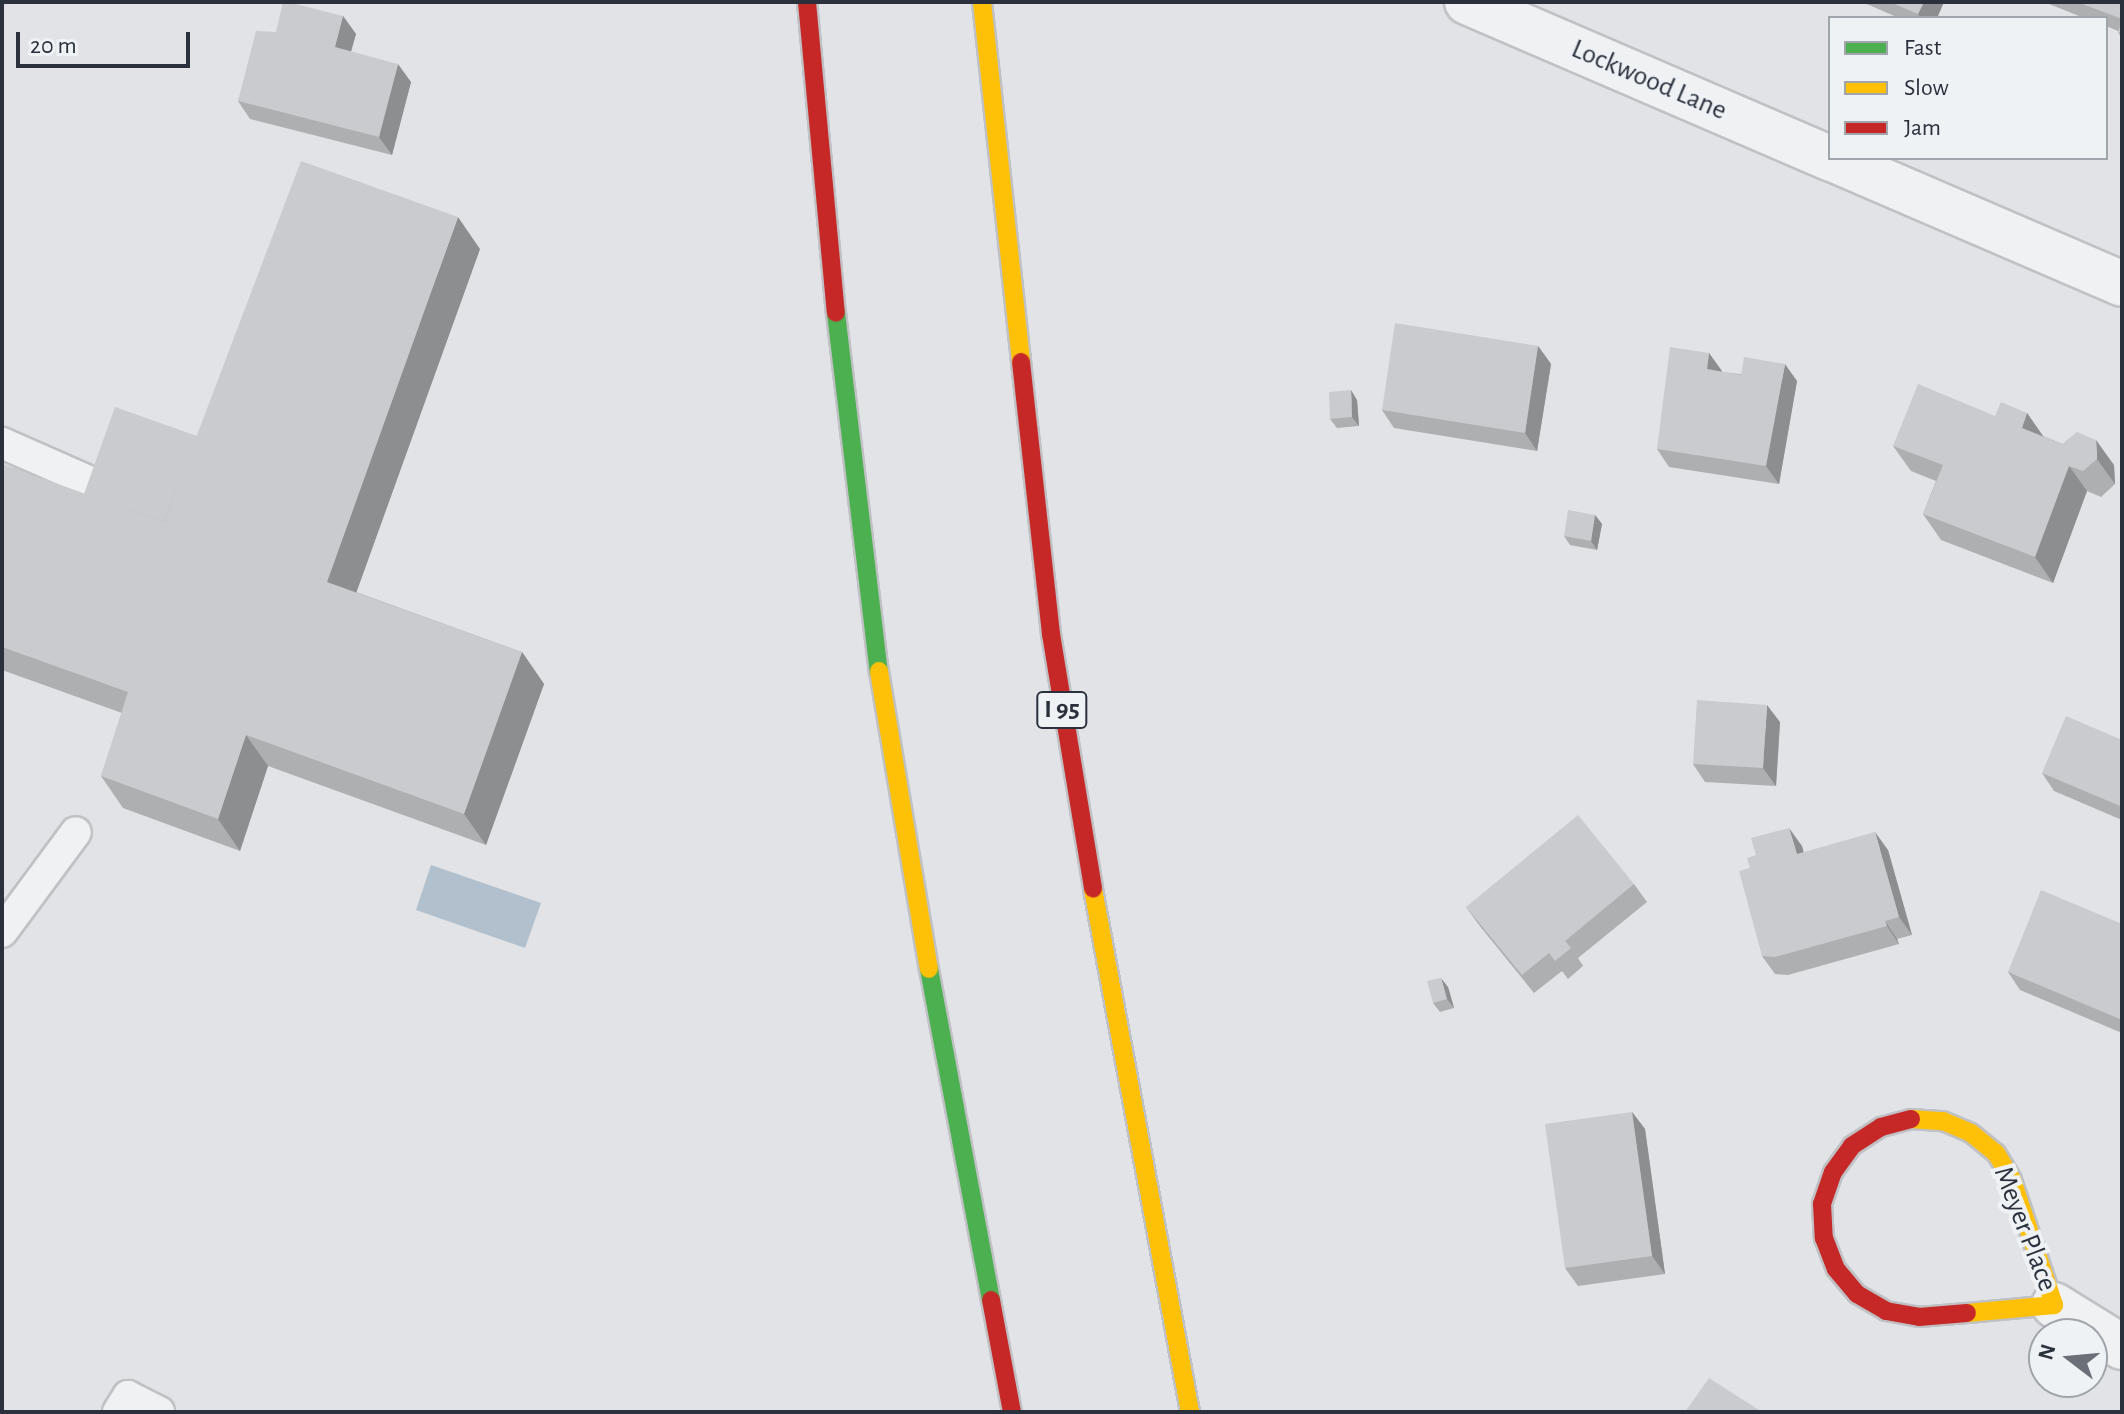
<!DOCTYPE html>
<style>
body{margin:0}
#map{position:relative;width:2124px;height:1414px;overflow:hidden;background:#e1e3e6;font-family:"Alegreya Sans",sans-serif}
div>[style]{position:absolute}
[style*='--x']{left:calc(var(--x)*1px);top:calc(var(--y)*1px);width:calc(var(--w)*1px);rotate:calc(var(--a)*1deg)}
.water>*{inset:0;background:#b2c0ce}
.roads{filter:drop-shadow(2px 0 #c0c1c4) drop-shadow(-2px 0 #c0c1c4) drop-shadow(0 2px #c0c1c4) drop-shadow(0 -2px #c0c1c4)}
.lane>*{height:30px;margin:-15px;padding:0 15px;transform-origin:15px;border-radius:15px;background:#f0f1f3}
.street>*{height:44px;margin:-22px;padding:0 22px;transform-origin:22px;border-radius:22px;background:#f0f1f3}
.fast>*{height:18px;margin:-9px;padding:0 9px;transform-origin:9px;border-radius:9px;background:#4caf50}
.slow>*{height:18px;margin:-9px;padding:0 9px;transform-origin:9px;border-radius:9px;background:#ffc107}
.jam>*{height:18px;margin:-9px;padding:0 9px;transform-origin:9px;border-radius:9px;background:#c62828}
.wall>*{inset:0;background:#aeafb1}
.shaded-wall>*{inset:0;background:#8d8e90}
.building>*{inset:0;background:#cacbce}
span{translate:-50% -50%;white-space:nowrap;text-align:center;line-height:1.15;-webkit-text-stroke:8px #eff2f5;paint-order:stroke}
.shield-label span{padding:2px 6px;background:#eff2f5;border:2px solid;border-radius:6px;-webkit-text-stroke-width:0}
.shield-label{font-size:26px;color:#2a313d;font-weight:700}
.street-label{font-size:28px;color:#2a313d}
.frame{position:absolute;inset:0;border:4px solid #2a313d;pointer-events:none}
.legend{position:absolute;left:1828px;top:16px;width:280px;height:144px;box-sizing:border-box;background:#eff2f5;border:2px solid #a0a5ab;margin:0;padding:10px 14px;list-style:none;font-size:24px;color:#2a313d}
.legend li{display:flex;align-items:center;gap:16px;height:40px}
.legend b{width:40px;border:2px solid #a0a5ab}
.north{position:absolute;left:2028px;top:1318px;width:80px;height:80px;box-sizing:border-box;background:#eff2f5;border:2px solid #a0a5ab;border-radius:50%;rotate:286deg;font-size:22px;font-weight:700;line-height:32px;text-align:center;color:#2a313d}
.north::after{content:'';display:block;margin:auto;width:28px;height:36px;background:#6a6f78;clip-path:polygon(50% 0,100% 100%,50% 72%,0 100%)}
.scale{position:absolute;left:16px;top:32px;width:174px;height:36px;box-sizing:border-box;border:4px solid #2a313d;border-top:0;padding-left:10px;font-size:24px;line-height:28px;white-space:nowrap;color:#2a313d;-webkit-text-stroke:6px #eff2f5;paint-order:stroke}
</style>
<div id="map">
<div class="water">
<i style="clip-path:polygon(431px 865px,541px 903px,525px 948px,416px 910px)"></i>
</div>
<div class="roads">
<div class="lane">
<i style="--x:2;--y:443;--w:111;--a:23.8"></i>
<i style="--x:2;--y:932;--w:124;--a:-53.5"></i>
<i style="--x:118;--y:1412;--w:19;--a:-58"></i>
<i style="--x:128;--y:1396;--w:35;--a:27"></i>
</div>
<div class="street">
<i style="--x:1467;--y:2;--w:395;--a:23.3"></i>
<i style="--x:1830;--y:158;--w:318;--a:23.3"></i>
<i style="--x:2054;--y:1305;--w:80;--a:31.7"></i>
</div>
<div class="fast">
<i style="--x:836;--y:313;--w:361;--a:83.2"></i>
<i style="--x:929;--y:969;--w:337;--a:79.4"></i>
</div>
<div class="slow">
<i style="--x:982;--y:2;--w:362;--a:83.8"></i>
<i style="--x:879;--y:671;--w:302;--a:80.5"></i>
<i style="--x:1093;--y:889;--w:532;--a:79.49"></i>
<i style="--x:1911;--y:1119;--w:32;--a:4"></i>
<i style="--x:1943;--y:1121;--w:30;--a:23"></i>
<i style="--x:1971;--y:1133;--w:32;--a:39"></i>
<i style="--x:1996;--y:1153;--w:31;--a:59"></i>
<i style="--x:2012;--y:1180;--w:132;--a:71.4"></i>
<i style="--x:2054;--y:1305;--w:87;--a:174.7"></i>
</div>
<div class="jam">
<i style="--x:807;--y:2;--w:312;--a:84.7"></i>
<i style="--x:1021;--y:362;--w:274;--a:83.7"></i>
<i style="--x:1051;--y:634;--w:258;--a:80.6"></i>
<i style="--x:1911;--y:1119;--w:31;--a:165"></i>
<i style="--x:1881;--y:1127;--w:35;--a:147"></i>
<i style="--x:1852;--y:1146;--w:32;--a:126"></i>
<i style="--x:1833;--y:1172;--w:34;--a:109"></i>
<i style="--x:1822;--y:1204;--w:34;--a:87"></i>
<i style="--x:1824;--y:1238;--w:33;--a:69"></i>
<i style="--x:1836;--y:1269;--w:33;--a:50"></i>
<i style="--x:1857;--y:1294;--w:34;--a:30"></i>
<i style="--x:1886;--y:1311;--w:34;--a:10"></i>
<i style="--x:1919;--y:1317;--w:48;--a:-4.8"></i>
<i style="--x:991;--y:1300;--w:114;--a:79.4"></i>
</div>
</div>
<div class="wall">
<i style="clip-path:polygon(1862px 2px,1944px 2px,1937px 18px,1899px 18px)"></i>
<i style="clip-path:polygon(2044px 2px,2122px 2px,2122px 39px,2118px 32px,2118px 31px,2106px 26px,2106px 18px,2084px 18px)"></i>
<i style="clip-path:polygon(343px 16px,356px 34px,351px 52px,411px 82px,392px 155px,250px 119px,238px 101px,276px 32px)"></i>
<i style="clip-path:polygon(480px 249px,356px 592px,522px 652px,544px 684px,486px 845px,268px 766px,240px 851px,123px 808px,101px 776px,122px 713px,2px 670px,2px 464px,84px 494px,197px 436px)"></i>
<i style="clip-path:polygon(1538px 346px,1551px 364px,1537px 451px,1394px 428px,1382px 410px)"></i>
<i style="clip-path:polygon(1709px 353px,1722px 372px,1797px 381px,1779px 484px,1669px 467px,1657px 449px)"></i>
<i style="clip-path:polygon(1357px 400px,1359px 426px,1337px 428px,1330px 419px)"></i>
<i style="clip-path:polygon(2027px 413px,2043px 436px,2114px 465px,2115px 484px,2101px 497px,2087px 491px,2053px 583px,1941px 540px,1923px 514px,1936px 481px,1911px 471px,1893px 446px,1995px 416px)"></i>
<i style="clip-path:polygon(1595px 515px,1602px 524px,1597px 550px,1570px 545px,1564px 536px)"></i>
<i style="clip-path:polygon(1780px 722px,1776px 786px,1705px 782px,1693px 764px)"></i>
<i style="clip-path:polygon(2122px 740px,2122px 820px,2054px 791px,2042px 773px)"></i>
<i style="clip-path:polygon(1802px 846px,1803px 852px,1888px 850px,1912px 935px,1897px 939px,1899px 944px,1788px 975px,1775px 974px,1762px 956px,1750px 868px)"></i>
<i style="clip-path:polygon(1634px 884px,1647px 902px,1578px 958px,1583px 966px,1568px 979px,1562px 971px,1534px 993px,1479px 925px,1466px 907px)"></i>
<i style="clip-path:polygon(2122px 924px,2122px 1033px,2020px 990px,2008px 972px)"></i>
<i style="clip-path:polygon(1448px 987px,1454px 1008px,1440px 1012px,1433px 1003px)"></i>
<i style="clip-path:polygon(1632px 1112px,1645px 1129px,1665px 1274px,1578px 1286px,1565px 1268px)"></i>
</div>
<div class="shaded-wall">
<i style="clip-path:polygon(1924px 2px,1944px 2px,1937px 18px,1921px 18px,1918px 14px)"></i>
<i style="clip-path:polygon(343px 16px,356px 34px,347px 65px,335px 47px)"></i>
<i style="clip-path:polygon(398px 64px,411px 82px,392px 155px,379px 137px)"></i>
<i style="clip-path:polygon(458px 217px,480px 249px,349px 613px,327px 582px)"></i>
<i style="clip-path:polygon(1538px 346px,1551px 364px,1537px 451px,1525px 433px)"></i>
<i style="clip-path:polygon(1709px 353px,1722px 371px,1719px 387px,1707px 369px)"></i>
<i style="clip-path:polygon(1785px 364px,1797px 381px,1779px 484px,1766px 466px)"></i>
<i style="clip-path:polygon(1351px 390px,1357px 400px,1359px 426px,1352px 417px)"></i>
<i style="clip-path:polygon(2027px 413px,2045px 439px,2022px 428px)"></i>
<i style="clip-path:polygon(2096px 440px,2114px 465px,2115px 484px,2097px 459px)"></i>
<i style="clip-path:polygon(2069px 466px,2087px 491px,2053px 583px,2035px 557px)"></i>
<i style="clip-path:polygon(1595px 515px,1602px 524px,1597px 550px,1591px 541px)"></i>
<i style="clip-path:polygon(522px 652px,544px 684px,486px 845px,464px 814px)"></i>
<i style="clip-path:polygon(1767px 705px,1780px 722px,1776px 786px,1763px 768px)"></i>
<i style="clip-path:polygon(246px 735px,268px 766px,240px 851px,218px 819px)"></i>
<i style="clip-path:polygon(1789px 828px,1802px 846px,1809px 872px,1797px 854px)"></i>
<i style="clip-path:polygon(1875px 832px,1888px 850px,1912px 935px,1899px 917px)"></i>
<i style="clip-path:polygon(1885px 921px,1897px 939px,1899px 944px,1887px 926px)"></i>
<i style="clip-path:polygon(1441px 978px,1448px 987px,1454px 1008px,1447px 999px)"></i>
<i style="clip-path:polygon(1632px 1112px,1645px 1129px,1665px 1274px,1652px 1256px)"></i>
</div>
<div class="building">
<i style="clip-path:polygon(283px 2px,288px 2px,343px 16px,335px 47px,398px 64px,379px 137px,238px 101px,256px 31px,276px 32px)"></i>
<i style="clip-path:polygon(1890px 2px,1924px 2px,1918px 14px)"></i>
<i style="clip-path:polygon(2077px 2px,2122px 2px,2122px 19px)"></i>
<i style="clip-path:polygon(2122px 20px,2122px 34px,2118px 32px)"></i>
<i style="clip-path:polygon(301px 161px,458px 217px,327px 582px,522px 652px,464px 814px,246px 735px,218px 819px,101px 776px,128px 692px,2px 647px,2px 464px,164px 522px)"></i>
<i style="clip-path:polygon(1395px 323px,1538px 346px,1525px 433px,1382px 410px)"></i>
<i style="clip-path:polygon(1670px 347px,1709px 353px,1707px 369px,1741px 375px,1744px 357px,1785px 364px,1766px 466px,1657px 449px)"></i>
<i style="clip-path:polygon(1918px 384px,1995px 416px,2001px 402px,2027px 413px,2022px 428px,2062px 444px,2077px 432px,2096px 440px,2097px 459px,2083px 471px,2069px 466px,2035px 557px,1923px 514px,1943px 465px,1893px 446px)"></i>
<i style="clip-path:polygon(1351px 390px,1352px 417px,1330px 419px,1329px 392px)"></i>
<i style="clip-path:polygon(115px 407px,197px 436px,164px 522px,84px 494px)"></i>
<i style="clip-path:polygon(1568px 510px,1595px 515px,1591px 541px,1564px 536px)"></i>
<i style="clip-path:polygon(1697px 700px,1767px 705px,1763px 768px,1693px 764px)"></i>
<i style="clip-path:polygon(2066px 716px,2122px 740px,2122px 801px,2120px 806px,2042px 773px)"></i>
<i style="clip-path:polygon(1578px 815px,1634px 884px,1565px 941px,1571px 948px,1555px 961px,1549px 953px,1522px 975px,1466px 907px)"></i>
<i style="clip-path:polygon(1789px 828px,1797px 854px,1875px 832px,1899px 917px,1885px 921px,1887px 926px,1775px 957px,1762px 956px,1739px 871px,1750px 868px,1747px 858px,1756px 855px,1751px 838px)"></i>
<i style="clip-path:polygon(2041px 890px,2122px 924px,2122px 1020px,2008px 972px)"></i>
<i style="clip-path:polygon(1441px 978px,1447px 999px,1433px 1003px,1427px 981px)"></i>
<i style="clip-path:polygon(1632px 1112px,1652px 1256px,1565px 1268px,1545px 1124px)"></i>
<i style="clip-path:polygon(1709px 1378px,1762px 1412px,1685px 1412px)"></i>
</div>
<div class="shield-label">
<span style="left:1062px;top:710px">I 95</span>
</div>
<div class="street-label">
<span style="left:1649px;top:80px;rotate:23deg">Lockwood Lane</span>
<span style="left:2025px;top:1229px;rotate:69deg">Meyer Place</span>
</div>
<div class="frame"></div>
<ul class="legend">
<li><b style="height:10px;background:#4caf50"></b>Fast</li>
<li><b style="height:10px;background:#ffc107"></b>Slow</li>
<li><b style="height:10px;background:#c62828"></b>Jam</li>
</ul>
<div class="north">N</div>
<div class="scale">20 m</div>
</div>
